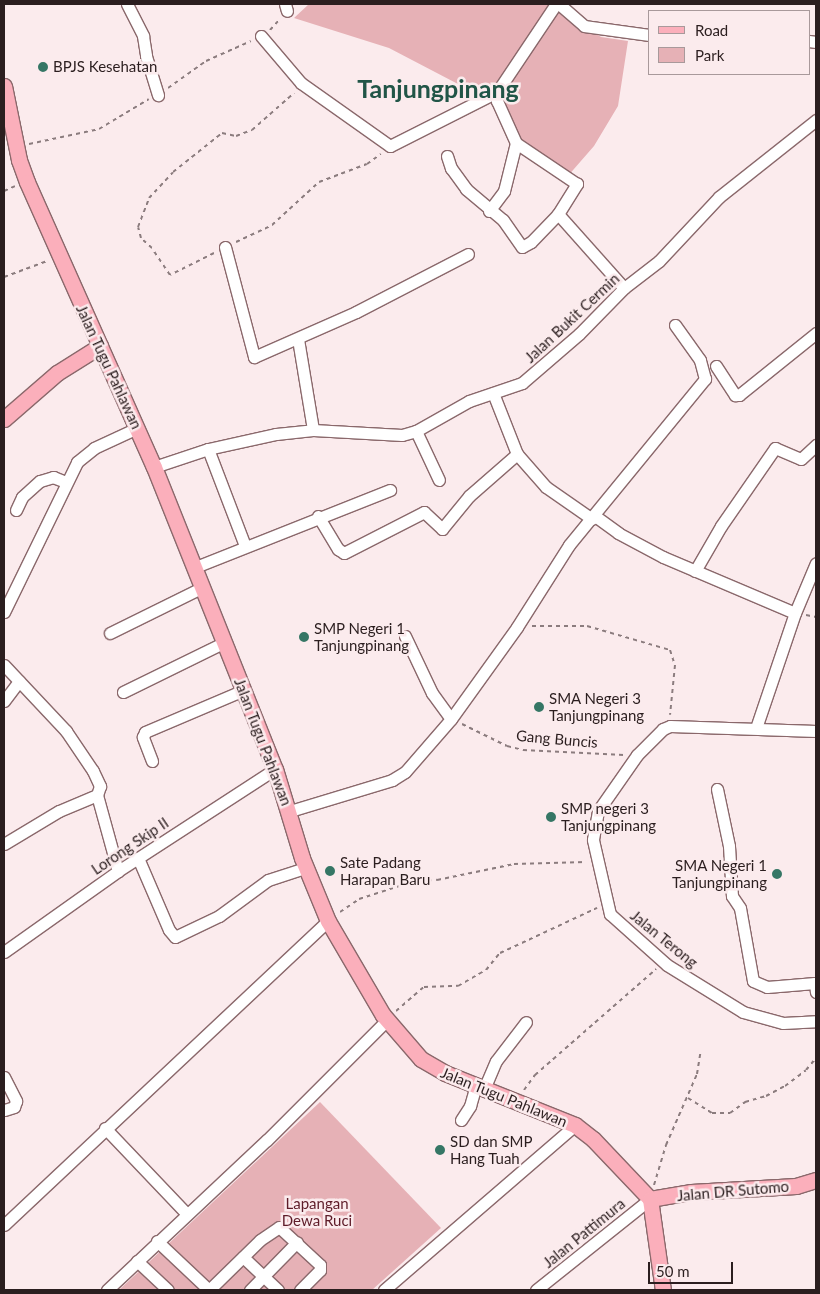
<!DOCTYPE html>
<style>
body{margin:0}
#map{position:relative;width:820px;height:1294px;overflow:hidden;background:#fbebed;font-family:Lato,sans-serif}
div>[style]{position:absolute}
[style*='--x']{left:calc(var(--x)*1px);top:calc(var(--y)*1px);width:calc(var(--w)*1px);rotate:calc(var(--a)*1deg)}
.green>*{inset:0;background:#e6b1b6}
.path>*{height:2px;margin-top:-1px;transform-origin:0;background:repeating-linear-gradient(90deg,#8b7c7e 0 4px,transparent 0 8px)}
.roads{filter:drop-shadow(1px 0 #8a686b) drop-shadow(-1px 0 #8a686b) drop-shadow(0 1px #8a686b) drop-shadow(0 -1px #8a686b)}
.minor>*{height:11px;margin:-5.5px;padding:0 5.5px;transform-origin:5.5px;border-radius:5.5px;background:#fff}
.major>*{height:15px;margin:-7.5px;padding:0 7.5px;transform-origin:7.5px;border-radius:7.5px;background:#fbafbb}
.dots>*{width:14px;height:14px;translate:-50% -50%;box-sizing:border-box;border:2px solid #fbebed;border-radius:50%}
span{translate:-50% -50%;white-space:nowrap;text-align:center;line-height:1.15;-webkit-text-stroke:5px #fbebed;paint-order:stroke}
.poi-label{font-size:15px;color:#2b1e1f}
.left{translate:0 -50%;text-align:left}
.right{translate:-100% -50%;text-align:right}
.street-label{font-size:15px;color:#2b1e1f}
.park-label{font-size:15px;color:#5e1c29}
.town-label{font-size:25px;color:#215547;font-weight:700}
.frame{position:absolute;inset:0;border:5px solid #2b1e1f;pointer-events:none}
.legend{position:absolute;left:648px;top:10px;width:162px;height:65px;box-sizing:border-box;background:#fbebed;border:1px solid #a8999b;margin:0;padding:6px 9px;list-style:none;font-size:15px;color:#2b1e1f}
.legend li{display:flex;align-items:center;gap:10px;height:25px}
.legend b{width:25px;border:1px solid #a8999b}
.scale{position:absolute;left:648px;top:1262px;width:85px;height:22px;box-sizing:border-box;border:2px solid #2b1e1f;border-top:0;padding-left:6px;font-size:15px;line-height:18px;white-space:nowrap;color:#2b1e1f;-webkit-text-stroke:4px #fbebed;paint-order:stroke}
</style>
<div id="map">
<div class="green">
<i style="clip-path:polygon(309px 4px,551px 4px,601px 37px,628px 41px,618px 106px,594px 146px,567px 177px,516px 143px,494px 104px,479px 95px,389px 48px,294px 18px)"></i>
<i style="clip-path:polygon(320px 1102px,441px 1228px,372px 1290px,119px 1290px)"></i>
</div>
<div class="path">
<i style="--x:270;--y:30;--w:15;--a:-48"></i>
<i style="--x:168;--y:88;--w:47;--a:-35.4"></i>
<i style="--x:206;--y:61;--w:49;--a:-24"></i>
<i style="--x:29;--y:144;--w:72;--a:-12.1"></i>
<i style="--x:99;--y:129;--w:58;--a:-31"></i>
<i style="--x:4;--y:191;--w:12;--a:-24"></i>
<i style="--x:236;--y:242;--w:40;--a:-25"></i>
<i style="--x:272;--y:225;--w:64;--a:-42.5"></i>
<i style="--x:319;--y:182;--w:51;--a:-20.6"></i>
<i style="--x:367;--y:164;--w:17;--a:-36"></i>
<i style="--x:214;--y:253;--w:49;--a:153.4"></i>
<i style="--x:170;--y:275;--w:32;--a:-124"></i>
<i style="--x:152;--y:248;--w:15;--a:-138"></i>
<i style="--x:141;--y:238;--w:11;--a:-105"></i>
<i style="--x:138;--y:227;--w:31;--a:-69"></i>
<i style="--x:149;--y:198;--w:35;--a:-47"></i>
<i style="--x:173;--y:172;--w:63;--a:-38.5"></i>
<i style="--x:222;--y:133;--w:14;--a:12"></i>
<i style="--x:236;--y:136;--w:17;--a:-21"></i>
<i style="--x:252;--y:130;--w:56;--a:-41.4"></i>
<i style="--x:4;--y:277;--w:46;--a:-20.4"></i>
<i style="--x:806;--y:615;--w:10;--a:11"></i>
<i style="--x:532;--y:626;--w:55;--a:0"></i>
<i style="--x:587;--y:626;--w:86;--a:16.1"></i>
<i style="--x:670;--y:650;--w:16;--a:72"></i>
<i style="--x:675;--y:665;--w:50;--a:95.7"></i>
<i style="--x:462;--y:724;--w:50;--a:26.1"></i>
<i style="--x:507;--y:746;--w:16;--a:14"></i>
<i style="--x:523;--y:750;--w:101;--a:2.8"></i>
<i style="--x:340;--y:912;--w:23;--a:-34"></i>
<i style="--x:359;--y:899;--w:56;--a:-17.8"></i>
<i style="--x:412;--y:882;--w:25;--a:-5"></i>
<i style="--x:437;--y:880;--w:79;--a:-11.7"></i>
<i style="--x:514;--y:864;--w:72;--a:-1.6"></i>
<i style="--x:396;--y:1011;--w:37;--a:-41"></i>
<i style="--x:424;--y:987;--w:34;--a:-2"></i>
<i style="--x:458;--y:986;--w:32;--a:-30"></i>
<i style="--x:486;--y:970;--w:22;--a:-51"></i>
<i style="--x:500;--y:953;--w:107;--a:-24.9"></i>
<i style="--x:524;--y:1090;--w:19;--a:-54"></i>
<i style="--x:535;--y:1075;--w:161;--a:-41.2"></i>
<i style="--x:688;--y:1098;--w:28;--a:32"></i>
<i style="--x:712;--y:1113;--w:18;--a:0"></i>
<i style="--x:730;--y:1113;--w:19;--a:-36"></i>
<i style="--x:745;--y:1102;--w:22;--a:-16"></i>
<i style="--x:766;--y:1096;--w:21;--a:-28"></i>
<i style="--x:785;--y:1086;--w:26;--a:-37"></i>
<i style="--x:806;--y:1070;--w:16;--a:-50"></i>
<i style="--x:654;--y:1185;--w:42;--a:-73.3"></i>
<i style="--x:666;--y:1145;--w:77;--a:-66.4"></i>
<i style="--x:697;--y:1074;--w:24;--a:-81"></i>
</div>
<div class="roads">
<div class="minor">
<i style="--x:127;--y:4;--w:36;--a:63"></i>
<i style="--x:143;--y:36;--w:20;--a:81"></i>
<i style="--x:146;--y:56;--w:41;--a:72.9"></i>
<i style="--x:285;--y:4;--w:7;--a:74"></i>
<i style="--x:559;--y:4;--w:33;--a:41"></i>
<i style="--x:584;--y:26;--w:66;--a:7.9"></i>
<i style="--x:261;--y:36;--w:62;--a:49.6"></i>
<i style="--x:301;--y:83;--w:109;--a:35.3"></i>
<i style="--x:390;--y:146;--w:120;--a:-26.8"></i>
<i style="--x:497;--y:92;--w:106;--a:-56.2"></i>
<i style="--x:809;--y:41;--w:7;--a:8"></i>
<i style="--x:447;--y:156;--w:13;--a:72"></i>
<i style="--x:451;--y:168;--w:26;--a:54"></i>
<i style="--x:466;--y:189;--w:48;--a:40"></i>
<i style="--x:503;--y:220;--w:33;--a:55"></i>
<i style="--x:522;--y:247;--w:10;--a:-29"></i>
<i style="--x:531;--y:242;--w:39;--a:-46"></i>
<i style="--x:558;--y:214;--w:36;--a:-58"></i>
<i style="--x:577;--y:184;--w:73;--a:-146.1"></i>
<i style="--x:516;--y:143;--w:46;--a:-114.3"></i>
<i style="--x:497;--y:101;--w:9;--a:-90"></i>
<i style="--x:489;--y:211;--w:25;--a:-53"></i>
<i style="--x:504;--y:191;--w:49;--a:-76"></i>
<i style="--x:558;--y:214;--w:99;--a:48.3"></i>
<i style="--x:225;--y:247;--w:114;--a:75.2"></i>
<i style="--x:254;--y:357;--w:111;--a:-23.8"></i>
<i style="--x:356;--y:312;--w:126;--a:-27.4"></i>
<i style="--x:298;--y:339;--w:92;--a:80.6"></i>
<i style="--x:716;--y:366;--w:35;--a:57"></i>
<i style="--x:735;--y:395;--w:4;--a:0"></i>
<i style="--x:739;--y:395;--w:99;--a:-38.8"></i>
<i style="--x:493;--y:393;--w:66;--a:68.5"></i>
<i style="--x:517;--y:454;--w:44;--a:48.7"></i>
<i style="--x:546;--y:487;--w:56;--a:34.8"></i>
<i style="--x:416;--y:431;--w:54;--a:64.9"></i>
<i style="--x:208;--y:449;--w:104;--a:69.1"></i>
<i style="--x:154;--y:467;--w:57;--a:-18.4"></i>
<i style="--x:208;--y:449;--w:70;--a:-12.4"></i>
<i style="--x:276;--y:434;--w:37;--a:-6"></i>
<i style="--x:313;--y:430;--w:89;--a:3.2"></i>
<i style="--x:402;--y:435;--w:15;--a:-16"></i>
<i style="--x:416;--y:431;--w:61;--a:-29.5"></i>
<i style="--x:469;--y:401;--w:56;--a:-18.8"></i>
<i style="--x:522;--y:383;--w:75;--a:-40.7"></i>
<i style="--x:579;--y:334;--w:64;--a:-45.6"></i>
<i style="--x:624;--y:288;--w:44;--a:-37.6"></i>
<i style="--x:659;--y:261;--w:88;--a:-46.8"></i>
<i style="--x:719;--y:197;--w:124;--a:-38.4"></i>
<i style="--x:16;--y:510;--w:14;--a:-65"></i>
<i style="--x:22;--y:497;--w:24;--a:-42"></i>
<i style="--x:40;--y:481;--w:14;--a:-17"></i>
<i style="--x:53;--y:477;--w:14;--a:21"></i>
<i style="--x:318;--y:516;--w:39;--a:59"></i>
<i style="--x:338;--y:549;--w:7;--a:34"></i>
<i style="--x:344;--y:553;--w:90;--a:-27.1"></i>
<i style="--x:424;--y:512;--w:25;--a:43"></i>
<i style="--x:442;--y:529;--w:43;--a:-50.7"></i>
<i style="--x:469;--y:496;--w:64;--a:-41.2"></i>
<i style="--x:595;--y:516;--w:29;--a:36"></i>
<i style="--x:618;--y:533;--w:51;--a:28.1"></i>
<i style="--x:663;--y:557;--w:143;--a:23"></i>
<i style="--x:193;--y:568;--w:212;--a:-21.6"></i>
<i style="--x:695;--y:571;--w:52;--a:-60"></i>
<i style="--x:721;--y:526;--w:95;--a:-55.3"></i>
<i style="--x:775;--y:448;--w:28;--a:23"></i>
<i style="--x:801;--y:459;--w:21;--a:-43"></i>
<i style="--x:4;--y:612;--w:167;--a:-64"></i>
<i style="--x:77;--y:462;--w:22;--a:-39"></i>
<i style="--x:94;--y:448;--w:47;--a:-24.9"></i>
<i style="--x:110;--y:633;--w:102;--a:-26.3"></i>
<i style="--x:405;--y:636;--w:63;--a:64.7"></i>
<i style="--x:432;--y:693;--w:32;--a:54"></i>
<i style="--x:4;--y:665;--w:91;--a:46.8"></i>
<i style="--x:66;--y:731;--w:48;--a:56"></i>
<i style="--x:93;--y:771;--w:17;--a:65"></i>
<i style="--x:100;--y:786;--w:9;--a:108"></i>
<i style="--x:97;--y:795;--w:79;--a:74.6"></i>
<i style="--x:123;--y:692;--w:111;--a:-26.1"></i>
<i style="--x:4;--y:701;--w:25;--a:-53"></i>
<i style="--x:756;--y:728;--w:121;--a:-71.3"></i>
<i style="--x:795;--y:613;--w:54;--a:-67.2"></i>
<i style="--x:816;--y:731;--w:146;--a:-178"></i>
<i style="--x:670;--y:726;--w:8;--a:157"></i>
<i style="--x:663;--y:729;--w:37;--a:135"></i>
<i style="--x:637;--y:755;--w:68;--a:124.9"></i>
<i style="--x:598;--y:811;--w:29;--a:100"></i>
<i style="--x:593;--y:840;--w:76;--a:77.1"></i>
<i style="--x:610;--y:914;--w:76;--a:41.8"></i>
<i style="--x:667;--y:965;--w:89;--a:31.7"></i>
<i style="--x:743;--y:1012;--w:41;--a:15.4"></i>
<i style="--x:783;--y:1023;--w:33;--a:-3"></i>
<i style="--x:152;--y:761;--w:26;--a:-111"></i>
<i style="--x:143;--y:737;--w:5;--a:-68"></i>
<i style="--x:145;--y:732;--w:108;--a:-23"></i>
<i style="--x:717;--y:789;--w:58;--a:78.1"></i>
<i style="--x:729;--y:846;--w:50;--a:86.6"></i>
<i style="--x:732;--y:896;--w:14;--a:56"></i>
<i style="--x:740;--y:908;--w:74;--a:79.9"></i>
<i style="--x:753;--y:981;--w:15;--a:23"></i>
<i style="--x:767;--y:987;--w:48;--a:-4.8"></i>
<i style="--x:815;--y:983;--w:9;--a:84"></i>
<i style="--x:290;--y:811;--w:107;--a:-16.9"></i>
<i style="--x:392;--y:780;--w:15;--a:-32"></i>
<i style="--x:405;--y:772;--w:70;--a:-49"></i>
<i style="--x:451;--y:719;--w:113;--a:-54.3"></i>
<i style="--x:517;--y:627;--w:97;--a:-57.6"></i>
<i style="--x:569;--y:545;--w:215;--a:-50.7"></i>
<i style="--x:705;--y:379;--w:20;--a:-105"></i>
<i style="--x:700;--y:360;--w:43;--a:-125.5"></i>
<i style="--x:4;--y:844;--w:64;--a:-31"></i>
<i style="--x:59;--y:811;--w:41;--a:-22.8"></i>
<i style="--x:138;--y:858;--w:78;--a:66.7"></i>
<i style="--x:169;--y:930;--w:9;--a:49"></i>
<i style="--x:175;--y:937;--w:49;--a:-25.5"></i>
<i style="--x:219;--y:916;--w:61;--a:-36.3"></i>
<i style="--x:268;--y:880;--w:40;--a:-18"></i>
<i style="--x:4;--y:952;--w:140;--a:-35.4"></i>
<i style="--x:118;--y:871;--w:187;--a:-33"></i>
<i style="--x:4;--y:1077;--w:27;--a:63"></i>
<i style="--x:16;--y:1101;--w:6;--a:108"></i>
<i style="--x:14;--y:1107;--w:10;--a:163"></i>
<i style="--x:484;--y:1089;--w:30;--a:-67"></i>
<i style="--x:496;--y:1061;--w:49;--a:-52.4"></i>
<i style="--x:461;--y:1120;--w:17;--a:-57"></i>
<i style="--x:470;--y:1106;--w:22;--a:-74"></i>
<i style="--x:105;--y:1128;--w:117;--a:46.4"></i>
<i style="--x:4;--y:1225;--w:444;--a:-43.2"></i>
<i style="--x:157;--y:1241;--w:71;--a:43.3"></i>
<i style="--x:243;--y:1257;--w:48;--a:43.3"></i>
<i style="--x:137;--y:1261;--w:42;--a:43.1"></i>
<i style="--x:107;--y:1290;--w:219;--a:-43.2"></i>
<i style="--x:267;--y:1140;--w:170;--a:-45"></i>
<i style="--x:209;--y:1290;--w:71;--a:-44.4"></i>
<i style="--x:260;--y:1240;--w:23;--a:-34"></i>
<i style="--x:279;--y:1227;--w:56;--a:42.8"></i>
<i style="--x:320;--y:1265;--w:5;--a:90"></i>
<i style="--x:320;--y:1270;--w:28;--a:135"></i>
<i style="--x:250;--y:1290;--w:67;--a:-45.6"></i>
<i style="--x:384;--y:1290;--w:252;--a:-40.8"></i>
<i style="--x:536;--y:1290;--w:146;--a:-38.6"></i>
</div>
<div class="major">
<i style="--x:4;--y:86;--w:76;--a:78.5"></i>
<i style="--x:19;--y:160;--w:23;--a:70"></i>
<i style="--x:27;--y:182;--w:312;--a:66"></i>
<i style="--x:154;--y:467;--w:325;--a:68.2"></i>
<i style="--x:275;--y:769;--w:93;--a:73.1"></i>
<i style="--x:302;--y:858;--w:68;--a:67.6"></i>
<i style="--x:328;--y:921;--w:109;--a:59.7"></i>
<i style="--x:383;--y:1015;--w:58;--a:49.2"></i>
<i style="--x:421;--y:1059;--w:28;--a:30"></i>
<i style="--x:445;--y:1073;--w:140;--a:21.8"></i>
<i style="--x:575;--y:1125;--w:23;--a:38"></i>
<i style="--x:593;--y:1139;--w:83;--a:46.5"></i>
<i style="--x:4;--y:419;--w:70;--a:-41"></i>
<i style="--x:57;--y:373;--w:51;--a:-32.1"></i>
<i style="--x:650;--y:1199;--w:42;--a:-9.7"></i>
<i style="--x:691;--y:1192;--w:105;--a:-3.3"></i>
<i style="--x:796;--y:1186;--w:21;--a:-17"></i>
<i style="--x:650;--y:1199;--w:92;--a:81.9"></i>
</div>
</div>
<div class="dots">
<i style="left:43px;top:67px;background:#357665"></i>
<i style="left:304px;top:637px;background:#357665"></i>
<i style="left:539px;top:707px;background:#357665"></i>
<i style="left:551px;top:817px;background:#357665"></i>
<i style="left:330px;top:871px;background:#357665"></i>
<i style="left:777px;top:874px;background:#357665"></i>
<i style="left:440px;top:1150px;background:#357665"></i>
</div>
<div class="poi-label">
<span class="left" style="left:53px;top:67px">BPJS Kesehatan</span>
<span class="left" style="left:314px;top:637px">SMP Negeri 1<br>Tanjungpinang</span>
<span class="left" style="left:549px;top:707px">SMA Negeri 3<br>Tanjungpinang</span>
<span class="left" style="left:561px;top:817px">SMP negeri 3<br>Tanjungpinang</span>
<span class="left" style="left:340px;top:871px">Sate Padang<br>Harapan Baru</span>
<span class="right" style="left:767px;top:874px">SMA Negeri 1<br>Tanjungpinang</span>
<span class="left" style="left:450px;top:1150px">SD dan SMP<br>Hang Tuah</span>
</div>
<div class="street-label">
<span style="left:572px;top:318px;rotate:-43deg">Jalan Bukit Cermin</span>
<span style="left:109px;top:367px;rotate:65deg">Jalan Tugu Pahlawan</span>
<span style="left:557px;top:739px;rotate:5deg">Gang Buncis</span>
<span style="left:263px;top:742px;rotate:69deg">Jalan Tugu Pahlawan</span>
<span style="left:130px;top:846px;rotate:-34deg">Lorong Skip II</span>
<span style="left:664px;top:939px;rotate:39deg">Jalan Terong</span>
<span style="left:504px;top:1097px;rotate:22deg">Jalan Tugu Pahlawan</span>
<span style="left:733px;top:1191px;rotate:-5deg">Jalan DR Sutomo</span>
<span style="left:584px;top:1233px;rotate:-39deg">Jalan Pattimura</span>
</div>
<div class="park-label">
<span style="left:317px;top:1212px">Lapangan<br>Dewa Ruci</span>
</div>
<div class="town-label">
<span style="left:438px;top:88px">Tanjungpinang</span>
</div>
<div class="frame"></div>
<ul class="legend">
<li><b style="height:6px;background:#fbafbb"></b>Road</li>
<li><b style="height:14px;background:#e6b1b6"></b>Park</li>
</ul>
<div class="scale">50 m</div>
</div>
